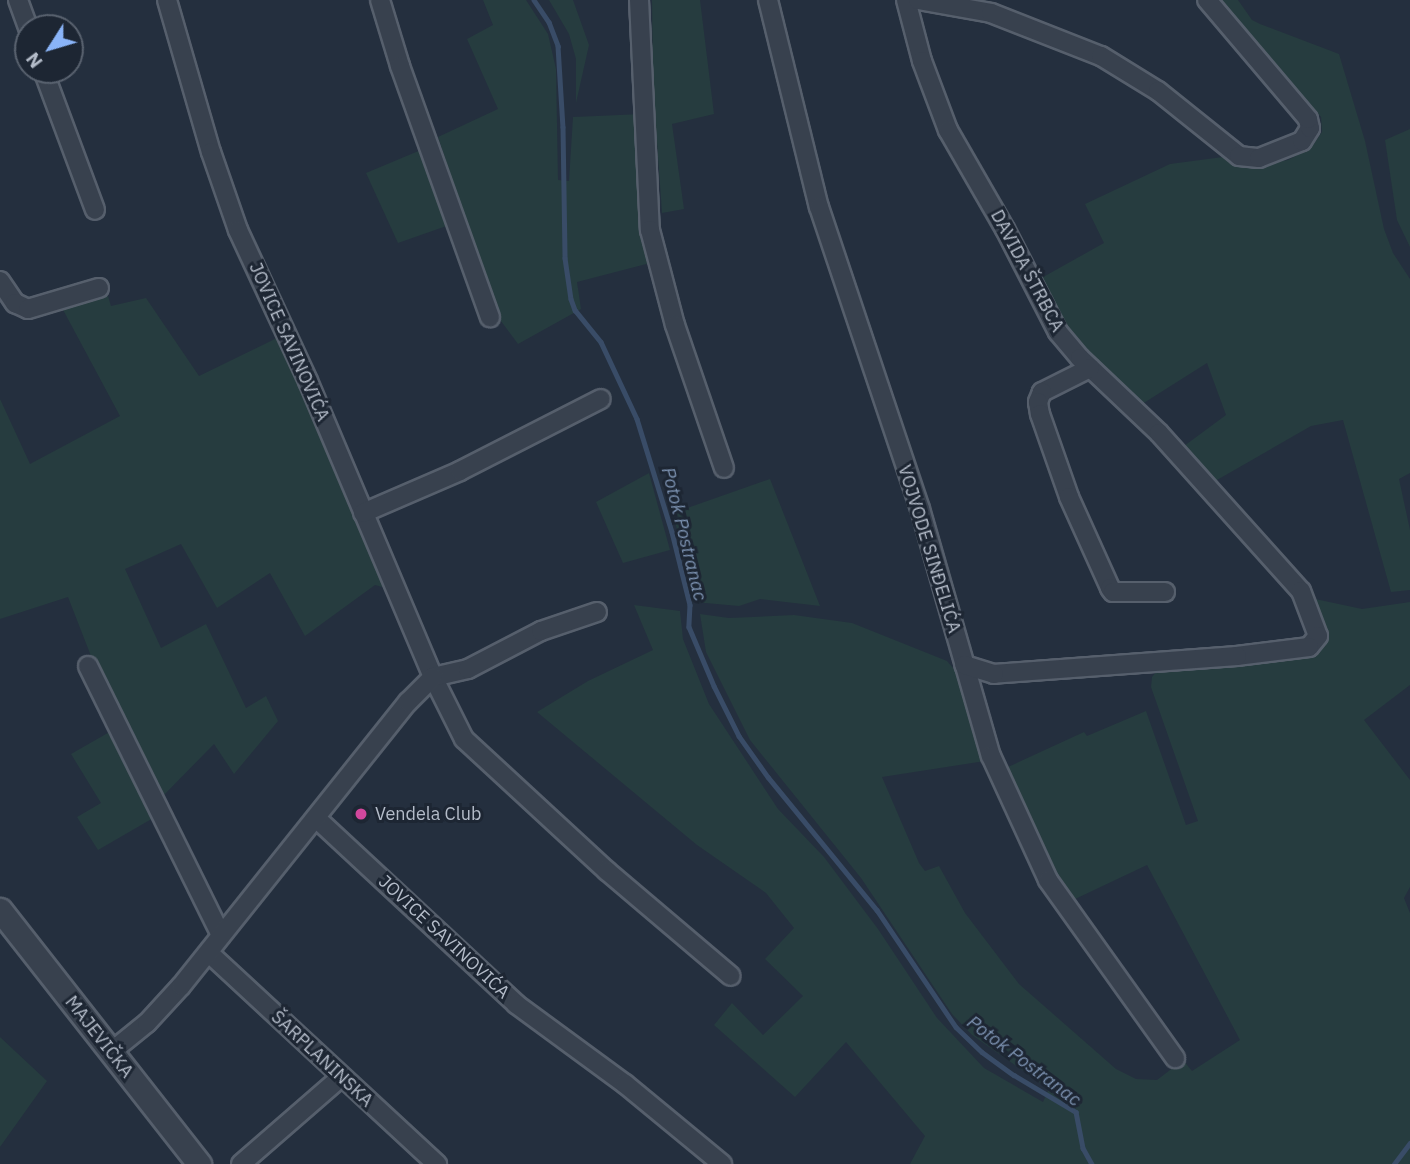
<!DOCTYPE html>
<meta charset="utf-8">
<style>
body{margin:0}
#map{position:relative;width:1410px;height:1164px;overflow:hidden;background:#242f3e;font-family:"IBM Plex Sans",sans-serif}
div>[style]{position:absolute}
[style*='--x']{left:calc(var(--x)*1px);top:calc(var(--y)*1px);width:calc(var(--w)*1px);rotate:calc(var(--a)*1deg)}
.green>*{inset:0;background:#263c3f}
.stream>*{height:4.5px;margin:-2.25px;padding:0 2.25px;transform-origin:2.25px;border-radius:2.25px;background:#394c67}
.roads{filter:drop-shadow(2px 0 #565f6c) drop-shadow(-2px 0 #565f6c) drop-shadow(0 2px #565f6c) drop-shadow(0 -2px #565f6c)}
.minor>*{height:18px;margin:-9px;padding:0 9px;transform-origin:9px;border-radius:9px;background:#38414e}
.tertiary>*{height:23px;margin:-11.5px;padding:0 11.5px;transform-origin:11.5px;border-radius:11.5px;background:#38414e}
.dots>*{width:19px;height:19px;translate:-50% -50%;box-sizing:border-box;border:4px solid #1d2633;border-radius:50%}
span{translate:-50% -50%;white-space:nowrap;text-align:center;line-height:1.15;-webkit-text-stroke:6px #1d2633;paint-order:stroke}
.street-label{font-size:18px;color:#b4bcc9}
.poi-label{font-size:18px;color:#b4bcc9}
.left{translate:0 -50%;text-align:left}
.water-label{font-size:19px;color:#7c92b1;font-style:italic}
.north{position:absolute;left:14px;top:14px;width:70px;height:70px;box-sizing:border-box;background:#1d2633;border:2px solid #59626f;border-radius:50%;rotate:233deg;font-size:19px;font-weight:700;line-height:28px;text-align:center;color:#b4bcc9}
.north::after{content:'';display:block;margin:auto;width:24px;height:32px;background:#8ab4f8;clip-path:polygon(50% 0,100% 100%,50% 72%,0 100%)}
</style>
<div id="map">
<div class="green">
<i style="clip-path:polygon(483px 0,526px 0,548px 34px,556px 69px,558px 180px,569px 181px,573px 117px,643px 114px,654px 262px,577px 282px,581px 309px,518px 344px,498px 317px,438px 137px,498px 109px,467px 39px,493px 25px)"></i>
<i style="clip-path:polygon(549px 0,573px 0,589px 45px,576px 103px,576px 59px,569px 34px)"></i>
<i style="clip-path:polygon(652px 0,700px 0,714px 114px,672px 124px,684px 209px,662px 213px,653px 86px)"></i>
<i style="clip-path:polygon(1221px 0,1238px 0,1252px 20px,1260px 24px,1339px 54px,1365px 141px,1384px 229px,1393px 253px,1410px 279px,1410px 473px,1399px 479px,1410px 530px,1410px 590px,1391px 592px,1343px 420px,1311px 426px,1210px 484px,1180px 449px,1226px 415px,1207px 363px,1139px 406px,1068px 335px,1036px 281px,1104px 243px,1085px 204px,1170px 164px,1223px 157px,1248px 167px,1288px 160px,1311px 148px,1322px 132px,1321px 117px)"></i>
<i style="clip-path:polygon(1410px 129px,1410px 247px,1397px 220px,1385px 140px)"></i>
<i style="clip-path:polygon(428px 147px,455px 223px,398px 243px,366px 173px)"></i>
<i style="clip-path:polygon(108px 296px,111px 306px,146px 298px,199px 376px,281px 336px,389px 589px,375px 585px,305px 636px,270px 573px,217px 608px,181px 544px,125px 569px,161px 648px,206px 624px,246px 708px,266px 696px,278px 721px,234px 774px,214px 744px,161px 798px,98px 674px,68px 597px,0 619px,0 399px,30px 464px,120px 416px,61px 306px)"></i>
<i style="clip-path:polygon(649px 473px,670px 550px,623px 563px,596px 502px)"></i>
<i style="clip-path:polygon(770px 479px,820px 606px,760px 599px,739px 606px,694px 602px,673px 513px)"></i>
<i style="clip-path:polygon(1315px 599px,1362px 609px,1410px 602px,1410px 685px,1364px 720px,1410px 780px,1410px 887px,1404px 898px,1410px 913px,1410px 1164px,910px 1164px,925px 1136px,846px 1042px,795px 1097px,714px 1025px,732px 1003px,763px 1035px,803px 996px,765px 959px,794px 928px,766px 893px,697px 845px,537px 712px,588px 681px,653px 650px,634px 605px,680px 611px,683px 639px,709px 704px,778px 809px,824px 857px,878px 929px,937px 1018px,984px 1068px,1043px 1102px,1049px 1089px,972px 1035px,952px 1014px,861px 878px,750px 740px,706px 652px,700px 614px,729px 618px,794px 615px,852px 623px,947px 661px,960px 676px,985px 761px,882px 777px,919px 863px,925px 871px,939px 866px,965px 913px,1019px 984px,1116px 1069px,1136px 1079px,1157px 1080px,1183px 1060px,1192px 1071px,1240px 1040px,1147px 865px,1073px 900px,1057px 876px,1008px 767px,1084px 732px,1087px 736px,1146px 711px,1186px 825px,1198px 821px,1151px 687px,1152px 677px,1160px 667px,1309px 650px,1313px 600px)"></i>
<i style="clip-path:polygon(113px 730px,155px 817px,98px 850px,77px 817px,101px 803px,71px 754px)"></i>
<i style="clip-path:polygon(0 1037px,47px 1081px,0 1147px)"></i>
</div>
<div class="stream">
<i style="--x:534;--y:0;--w:27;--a:56"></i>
<i style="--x:549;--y:22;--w:26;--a:69"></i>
<i style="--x:558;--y:46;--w:81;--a:86.5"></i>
<i style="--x:563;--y:127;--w:131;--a:89.1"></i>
<i style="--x:565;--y:258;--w:41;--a:81.7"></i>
<i style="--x:571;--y:299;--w:12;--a:70"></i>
<i style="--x:575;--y:310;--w:41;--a:50.9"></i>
<i style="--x:601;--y:342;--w:85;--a:64.9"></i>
<i style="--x:637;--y:419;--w:118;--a:72.8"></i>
<i style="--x:672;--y:532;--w:75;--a:76.1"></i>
<i style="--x:690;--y:605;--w:22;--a:93"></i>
<i style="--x:689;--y:627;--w:64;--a:67"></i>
<i style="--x:714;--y:686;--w:56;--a:63.4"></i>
<i style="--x:739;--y:736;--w:50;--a:54.7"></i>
<i style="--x:768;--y:777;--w:172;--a:50.7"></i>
<i style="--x:877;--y:910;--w:141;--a:56"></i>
<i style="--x:956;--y:1027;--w:36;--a:44"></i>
<i style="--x:982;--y:1052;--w:39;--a:36"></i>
<i style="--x:1014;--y:1075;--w:72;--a:30.8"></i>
<i style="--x:1076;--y:1112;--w:37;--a:79"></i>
<i style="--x:1083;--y:1148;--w:18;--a:61"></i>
<i style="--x:1394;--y:1164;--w:26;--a:-53"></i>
</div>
<div class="roads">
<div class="minor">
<i style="--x:18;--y:0;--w:30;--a:70"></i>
<i style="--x:167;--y:0;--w:158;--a:73.9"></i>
<i style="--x:211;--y:152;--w:83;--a:70.9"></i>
<i style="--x:238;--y:230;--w:166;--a:65.1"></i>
<i style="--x:308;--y:381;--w:321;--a:67.1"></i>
<i style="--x:433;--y:677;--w:69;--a:63.4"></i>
<i style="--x:464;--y:739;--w:195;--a:42.7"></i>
<i style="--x:607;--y:871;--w:162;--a:40.3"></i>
<i style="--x:380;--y:0;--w:69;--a:73.1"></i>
<i style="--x:400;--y:66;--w:267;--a:70.3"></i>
<i style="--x:639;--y:0;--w:230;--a:87.3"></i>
<i style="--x:650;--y:230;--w:98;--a:75.3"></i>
<i style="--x:675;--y:325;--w:151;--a:71.1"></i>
<i style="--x:768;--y:0;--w:213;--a:76.2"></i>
<i style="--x:819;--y:207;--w:318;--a:71.5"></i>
<i style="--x:920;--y:509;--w:257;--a:74"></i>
<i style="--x:991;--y:756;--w:136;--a:65.3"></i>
<i style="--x:1048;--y:880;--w:219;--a:54.5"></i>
<i style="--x:906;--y:0;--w:63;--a:75.3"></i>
<i style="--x:922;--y:61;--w:74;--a:69.4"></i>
<i style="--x:948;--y:130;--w:114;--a:60.1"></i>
<i style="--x:1005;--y:229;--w:116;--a:62.8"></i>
<i style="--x:1058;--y:332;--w:34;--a:50"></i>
<i style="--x:1080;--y:358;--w:109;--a:43.5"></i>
<i style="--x:1159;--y:433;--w:212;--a:48.1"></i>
<i style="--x:1301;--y:591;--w:48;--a:69.3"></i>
<i style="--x:1318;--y:636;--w:14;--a:129"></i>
<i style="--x:1309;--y:647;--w:73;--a:172.9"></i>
<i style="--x:1237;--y:656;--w:244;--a:175.8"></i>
<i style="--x:994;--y:674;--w:31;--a:-163"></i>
<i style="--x:918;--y:0;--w:74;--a:10.1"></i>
<i style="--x:991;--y:13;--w:118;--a:21.4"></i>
<i style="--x:1101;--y:56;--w:67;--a:31.6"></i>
<i style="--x:1158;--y:91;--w:104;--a:38.7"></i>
<i style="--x:1239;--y:156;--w:20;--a:6"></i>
<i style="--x:1259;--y:158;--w:46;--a:-21.6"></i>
<i style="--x:1302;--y:141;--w:15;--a:-58"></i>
<i style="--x:1310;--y:128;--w:9;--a:-103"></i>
<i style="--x:1308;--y:119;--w:156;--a:-130.3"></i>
<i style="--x:43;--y:70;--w:149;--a:69.6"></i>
<i style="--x:0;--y:281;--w:27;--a:56"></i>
<i style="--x:15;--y:303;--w:14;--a:25"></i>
<i style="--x:28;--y:309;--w:74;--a:-16.5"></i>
<i style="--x:1090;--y:368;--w:54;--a:153.4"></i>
<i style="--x:1042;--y:392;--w:11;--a:112"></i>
<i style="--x:1038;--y:402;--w:12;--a:81"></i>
<i style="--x:1040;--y:414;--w:88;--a:70.7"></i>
<i style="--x:1069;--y:497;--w:100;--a:65.7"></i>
<i style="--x:1110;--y:588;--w:5;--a:53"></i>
<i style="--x:1113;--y:592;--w:52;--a:0"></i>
<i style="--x:363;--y:513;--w:106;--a:-23.4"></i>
<i style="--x:460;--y:471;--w:158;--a:-27.1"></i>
<i style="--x:88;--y:666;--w:300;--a:63.7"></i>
<i style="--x:433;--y:677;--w:36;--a:-13"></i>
<i style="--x:468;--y:669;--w:82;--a:-27.5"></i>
<i style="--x:541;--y:631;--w:59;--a:-18.7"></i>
<i style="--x:316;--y:818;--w:273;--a:42.9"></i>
<i style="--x:516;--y:1004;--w:135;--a:36.3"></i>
<i style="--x:625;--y:1084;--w:126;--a:39.5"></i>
<i style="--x:209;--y:953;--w:311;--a:42.8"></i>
<i style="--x:111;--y:1052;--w:46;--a:-38.9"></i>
<i style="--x:147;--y:1023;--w:50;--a:-47.4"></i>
<i style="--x:181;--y:986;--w:364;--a:-51.4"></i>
<i style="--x:408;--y:702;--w:35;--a:-45"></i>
<i style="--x:241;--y:1164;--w:133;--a:-41"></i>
</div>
<div class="tertiary">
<i style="--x:0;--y:910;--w:323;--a:51.9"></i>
</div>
</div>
<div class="dots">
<i style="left:361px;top:814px;background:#d1479c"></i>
</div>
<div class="street-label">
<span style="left:1027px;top:271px;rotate:62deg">DAVIDA ŠTRBCA</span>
<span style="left:289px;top:342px;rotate:66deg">JOVICE SAVINOVIĆA</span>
<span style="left:929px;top:549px;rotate:73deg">VOJVODE SINĐELIĆA</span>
<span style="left:444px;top:937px;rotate:43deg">JOVICE SAVINOVIĆA</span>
<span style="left:99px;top:1037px;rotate:52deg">MAJEVIČKA</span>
<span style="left:322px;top:1059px;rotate:43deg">ŠARPLANINSKA</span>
</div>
<div class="poi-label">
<span class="left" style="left:375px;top:814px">Vendela Club</span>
</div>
<div class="water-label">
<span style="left:684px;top:534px;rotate:76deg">Potok Postranac</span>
<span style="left:1024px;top:1061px;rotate:37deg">Potok Postranac</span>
</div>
<div class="north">N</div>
</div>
